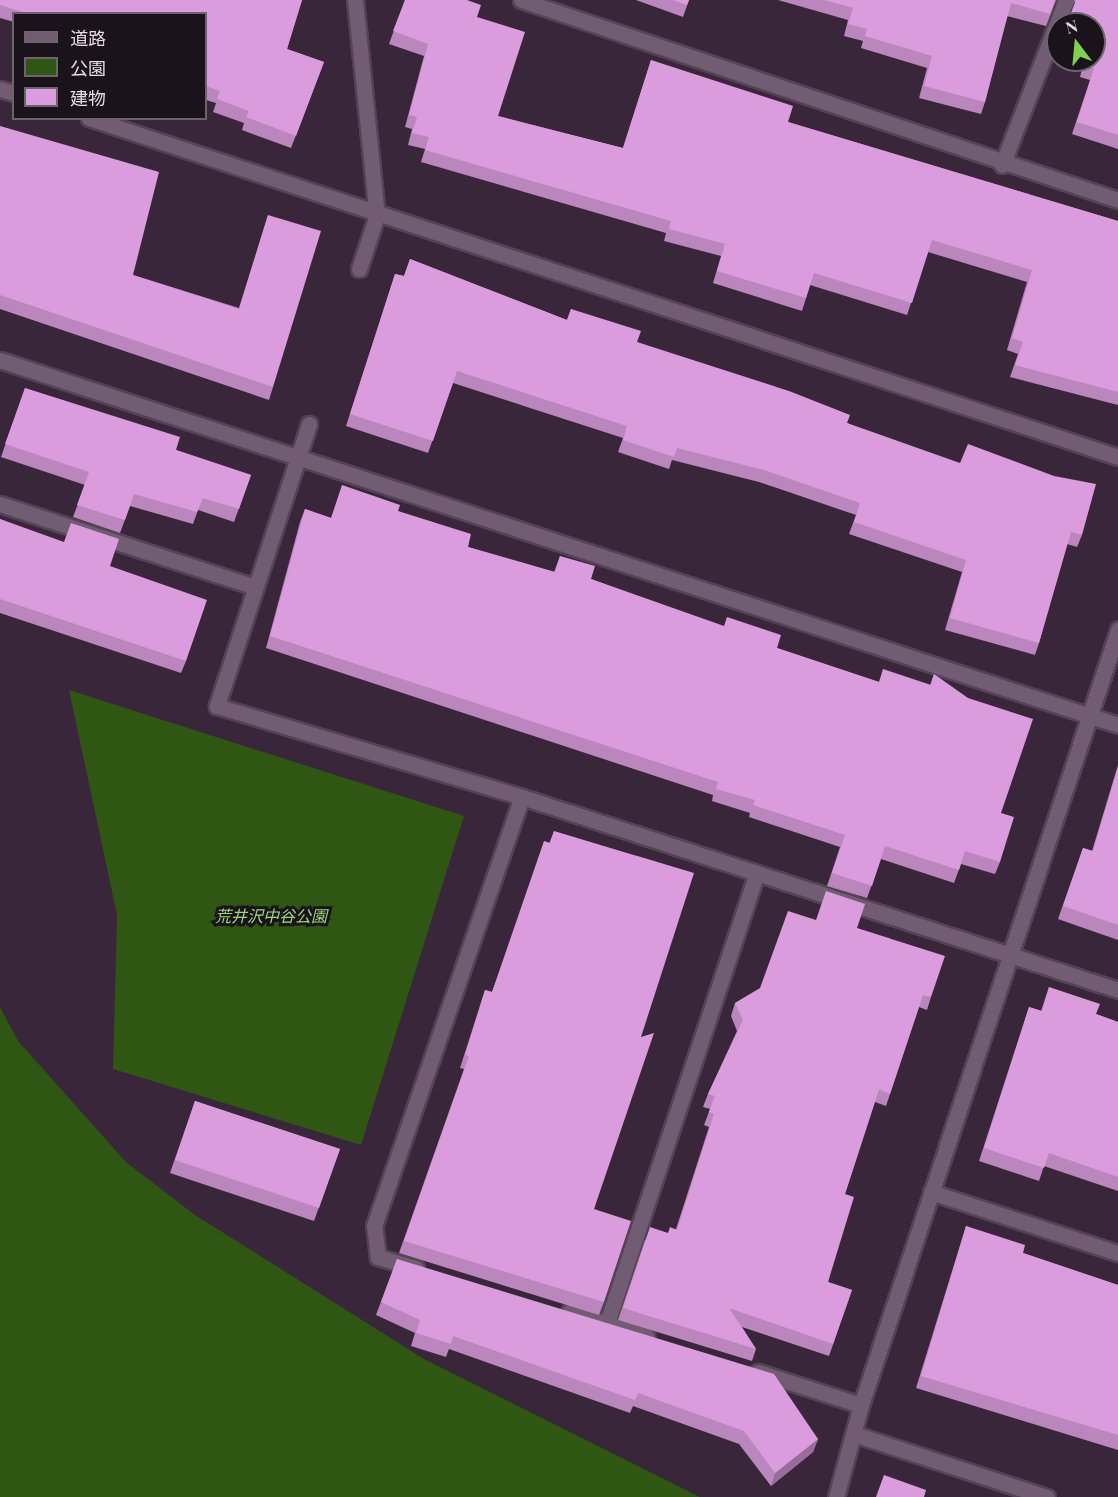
<!DOCTYPE html>
<meta charset="utf-8">
<style>
body{margin:0}
#map{position:relative;width:1118px;height:1497px;overflow:hidden;background:#39263a;font-family:"Playfair Display","Noto Sans JP",serif}
div>[style]{position:absolute}
[style*='--x']{left:calc(var(--x)*1px);top:calc(var(--y)*1px);width:calc(var(--w)*1px);rotate:calc(var(--a)*1deg)}
.green>*{inset:0;background:#2f5612}
.roads{filter:drop-shadow(2px 0 #544354) drop-shadow(-2px 0 #544354) drop-shadow(0 2px #544354) drop-shadow(0 -2px #544354)}
.street>*{height:15px;margin:-7.5px;padding:0 7.5px;transform-origin:7.5px;border-radius:7.5px;background:#725c73}
.wall>*{inset:0;background:#bb86be}
.shaded-wall>*{inset:0;background:#996d9b}
.building>*{inset:0;background:#da9cdd}
span{translate:-50% -50%;white-space:nowrap;text-align:center;line-height:1.15;-webkit-text-stroke:6px #1b131c;paint-order:stroke}
.park-label{font-size:16px;color:#9ad877;font-style:italic}
.legend{position:absolute;left:12px;top:12px;width:195px;height:108px;box-sizing:border-box;background:#1b131c;border:2px solid #6d636d;margin:0;padding:8px 10px;list-style:none;font-size:18px;color:#e7dae7}
.legend li{display:flex;align-items:center;gap:12px;height:30px}
.legend b{width:30px;border:2px solid #6d636d}
.north{position:absolute;left:1046px;top:12px;width:60px;height:60px;box-sizing:border-box;background:#1b131c;border:2px solid #6d636d;border-radius:50%;rotate:344deg;font-size:16px;font-weight:700;line-height:24px;text-align:center;color:#e7dae7}
.north::after{content:'';display:block;margin:auto;width:21px;height:27px;background:#82d04f;clip-path:polygon(50% 0,100% 100%,50% 72%,0 100%)}
</style>
<div id="map">
<div class="green">
<i style="clip-path:polygon(69px 690px,464px 816px,361px 1145px,113px 1069px,117px 915px)"></i>
<i style="clip-path:polygon(0 1007px,18px 1041px,126px 1162px,195px 1215px,424px 1359px,700px 1497px,0 1497px)"></i>
</div>
<div class="roads">
<div class="street">
<i style="--x:355;--y:0;--w:216;--a:84.2"></i>
<i style="--x:377;--y:215;--w:57;--a:108.4"></i>
<i style="--x:521;--y:0;--w:630;--a:18.52"></i>
<i style="--x:0;--y:89;--w:15;--a:16"></i>
<i style="--x:89;--y:118;--w:1083;--a:18.23"></i>
<i style="--x:1002;--y:165;--w:177;--a:-68.8"></i>
<i style="--x:0;--y:360;--w:1176;--a:18.08"></i>
<i style="--x:309;--y:424;--w:297;--a:108.1"></i>
<i style="--x:217;--y:706;--w:318;--a:16.6"></i>
<i style="--x:522;--y:797;--w:626;--a:17.94"></i>
<i style="--x:0;--y:504;--w:268;--a:18"></i>
<i style="--x:931;--y:1192;--w:197;--a:18.1"></i>
<i style="--x:416;--y:1268;--w:40;--a:-164"></i>
<i style="--x:378;--y:1257;--w:31;--a:-97"></i>
<i style="--x:374;--y:1226;--w:454;--a:-71"></i>
<i style="--x:569;--y:1312;--w:81;--a:17.3"></i>
<i style="--x:607;--y:1323;--w:472;--a:-71.6"></i>
<i style="--x:758;--y:1372;--w:108;--a:17.8"></i>
<i style="--x:854;--y:1434;--w:203;--a:18.1"></i>
<i style="--x:836;--y:1497;--w:95;--a:-74.8"></i>
<i style="--x:861;--y:1405;--w:817;--a:-71.65"></i>
</div>
</div>
<div class="wall">
<i style="clip-path:polygon(0 0,302px 0,287px 49px,324px 62px,291px 148px,242px 130px,244px 123px,213px 112px,216px 103px,206px 100px,206px 14px,14px 14px,14px 22px,0 18px)"></i>
<i style="clip-path:polygon(405px 0,477px 17px,498px 116px,623px 148px,651px 60px,788px 122px,1118px 221px,1118px 405px,1010px 377px,1018px 354px,1007px 350px,1027px 282px,928px 252px,907px 315px,810px 285px,802px 311px,713px 283px,721px 256px,664px 241px,666px 233px,421px 162px,425px 149px,408px 145px,412px 129px,405px 127px,424px 56px,389px 44px)"></i>
<i style="clip-path:polygon(636px 0,689px 0,683px 17px)"></i>
<i style="clip-path:polygon(778px 0,1056px 0,1046px 26px,1007px 16px,985px 102px,981px 114px,919px 98px,927px 68px,861px 48px,863px 41px,844px 36px,848px 20px)"></i>
<i style="clip-path:polygon(1074px 0,1118px 0,1118px 149px,1072px 134px,1090px 80px,1080px 77px,1084px 61px,1079px 60px,1094px 60px,1094px 24px,1067px 24px,1075px 3px)"></i>
<i style="clip-path:polygon(0 126px,133px 275px,239px 308px,268px 215px,273px 387px,269px 400px,0 309px)"></i>
<i style="clip-path:polygon(410px 259px,567px 320px,571px 309px,637px 342px,847px 423px,1082px 535px,1077px 547px,1067px 544px,1039px 643px,1035px 655px,945px 630px,962px 572px,849px 534px,856px 515px,759px 482px,672px 460px,669px 469px,618px 452px,623px 438px,453px 383px,428px 453px,346px 426px,395px 274px,404px 276px)"></i>
<i style="clip-path:polygon(25px 388px,176px 450px,251px 475px,234px 522px,198px 510px,193px 524px,130px 506px,120px 533px,73px 517px,85px 485px,1px 457px)"></i>
<i style="clip-path:polygon(305px 509px,331px 518px,398px 511px,468px 547px,554px 572px,560px 556px,591px 579px,777px 648px,879px 682px,930px 685px,934px 674px,1001px 813px,1000px 862px,995px 874px,961px 864px,954px 883px,881px 859px,867px 898px,827px 886px,840px 847px,749px 817px,750px 813px,712px 801px,713px 795px,266px 648px,300px 522px)"></i>
<i style="clip-path:polygon(0 519px,110px 566px,186px 661px,181px 673px,0 613px)"></i>
<i style="clip-path:polygon(1118px 765px,1118px 940px,1058px 919px,1083px 848px,1092px 851px)"></i>
<i style="clip-path:polygon(554px 831px,641px 1037px,594px 1209px,604px 1302px,599px 1315px,399px 1253px,464px 1069px,460px 1068px,485px 990px,492px 992px)"></i>
<i style="clip-path:polygon(816px 920px,857px 928px,931px 997px,927px 1010px,919px 1007px,886px 1106px,875px 1102px,845px 1194px,828px 1282px,852px 1290px,829px 1356px,742px 1327px,756px 1349px,752px 1361px,618px 1320px,645px 1240px,668px 1233px,676px 1229px,709px 1127px,704px 1125px,710px 1109px,703px 1107px,708px 1094px,737px 1031px,731px 1016px,735px 1003px,760px 989px)"></i>
<i style="clip-path:polygon(1049px 987px,1096px 1014px,1118px 1022px,1118px 1191px,1044px 1166px,1039px 1181px,979px 1161px,1029px 1007px,1041px 1011px)"></i>
<i style="clip-path:polygon(195px 1101px,340px 1149px,314px 1221px,170px 1173px)"></i>
<i style="clip-path:polygon(966px 1226px,1023px 1253px,1118px 1285px,1118px 1450px,916px 1388px)"></i>
<i style="clip-path:polygon(397px 1259px,818px 1439px,813px 1452px,771px 1486px,739px 1444px,633px 1406px,630px 1413px,449px 1349px,446px 1357px,411px 1346px,415px 1333px,376px 1315px)"></i>
</div>
<div class="shaded-wall">
<i style="clip-path:polygon(818px 1439px,813px 1452px,771px 1486px,775px 1473px)"></i>
</div>
<div class="building">
<i style="clip-path:polygon(0 0,302px 0,287px 49px,324px 62px,296px 136px,246px 117px,249px 111px,217px 99px,220px 91px,206px 86px,206px 14px,29px 14px,0 5px)"></i>
<i style="clip-path:polygon(405px 0,467px 0,481px 5px,477px 17px,525px 32px,498px 116px,623px 148px,651px 60px,793px 106px,788px 122px,1118px 221px,1118px 392px,1015px 365px,1023px 342px,1012px 338px,1032px 270px,932px 240px,912px 303px,814px 273px,806px 298px,717px 271px,725px 244px,669px 229px,671px 221px,425px 150px,429px 137px,412px 133px,417px 117px,409px 115px,428px 44px,393px 31px)"></i>
<i style="clip-path:polygon(673px 0,689px 0,687px 5px)"></i>
<i style="clip-path:polygon(824px 0,1055px 0,1050px 14px,1011px 3px,985px 102px,924px 86px,932px 56px,865px 36px,867px 29px,848px 24px,853px 8px)"></i>
<i style="clip-path:polygon(1076px 0,1118px 0,1118px 135px,1077px 122px,1094px 68px,1084px 65px,1085px 60px,1094px 60px,1094px 24px,1084px 24px,1084px 23px,1069px 19px)"></i>
<i style="clip-path:polygon(0 126px,159px 172px,133px 275px,239px 309px,268px 215px,321px 231px,273px 387px,0 295px)"></i>
<i style="clip-path:polygon(410px 259px,567px 320px,571px 309px,641px 331px,637px 342px,789px 391px,850px 415px,847px 423px,960px 463px,968px 444px,1054px 476px,1096px 484px,1082px 535px,1071px 532px,1039px 643px,950px 618px,966px 560px,854px 522px,860px 503px,764px 470px,677px 448px,674px 457px,623px 440px,627px 426px,457px 371px,433px 441px,350px 414px,395px 274px,404px 276px)"></i>
<i style="clip-path:polygon(25px 388px,180px 437px,176px 450px,251px 475px,239px 509px,203px 498px,197px 512px,134px 494px,125px 520px,77px 505px,89px 472px,5px 444px)"></i>
<i style="clip-path:polygon(342px 485px,400px 505px,398px 511px,471px 534px,468px 547px,555px 572px,560px 556px,595px 566px,591px 579px,724px 626px,727px 617px,781px 635px,777px 648px,879px 682px,883px 669px,931px 685px,934px 674px,968px 698px,1033px 719px,1001px 813px,1014px 817px,1000px 862px,965px 851px,959px 870px,885px 846px,872px 886px,832px 873px,845px 835px,753px 805px,755px 800px,716px 789px,718px 782px,270px 636px,305px 509px,331px 518px)"></i>
<i style="clip-path:polygon(0 519px,64px 542px,71px 523px,119px 539px,110px 566px,207px 600px,186px 661px,0 599px)"></i>
<i style="clip-path:polygon(1118px 767px,1118px 925px,1063px 906px,1083px 848px,1093px 851px)"></i>
<i style="clip-path:polygon(554px 831px,694px 873px,641px 1037px,654px 1033px,594px 1209px,631px 1221px,604px 1302px,404px 1241px,469px 1056px,465px 1055px,485px 990px,492px 992px,544px 841px,550px 843px)"></i>
<i style="clip-path:polygon(826px 891px,865px 904px,857px 928px,945px 956px,931px 997px,923px 995px,890px 1094px,879px 1089px,845px 1194px,854px 1197px,828px 1282px,852px 1290px,833px 1344px,729px 1308px,756px 1349px,623px 1308px,650px 1227px,668px 1233px,670px 1227px,677px 1230px,714px 1114px,709px 1112px,715px 1096px,708px 1094px,743px 1020px,735px 1003px,760px 988px,788px 911px,816px 920px)"></i>
<i style="clip-path:polygon(1049px 987px,1100px 1004px,1096px 1014px,1118px 1022px,1118px 1177px,1049px 1153px,1044px 1168px,984px 1148px,1029px 1007px,1042px 1011px)"></i>
<i style="clip-path:polygon(195px 1101px,340px 1149px,319px 1208px,175px 1160px)"></i>
<i style="clip-path:polygon(966px 1226px,1025px 1245px,1023px 1253px,1118px 1285px,1118px 1435px,921px 1376px)"></i>
<i style="clip-path:polygon(397px 1259px,774px 1374px,818px 1439px,775px 1473px,744px 1431px,638px 1393px,635px 1400px,453px 1336px,451px 1344px,416px 1333px,420px 1320px,381px 1302px)"></i>
<i style="clip-path:polygon(884px 1475px,926px 1490px,924px 1497px,876px 1497px)"></i>
</div>
<div class="park-label">
<span style="left:271px;top:916px">荒井沢中谷公園</span>
</div>
<ul class="legend">
<li><b style="height:8px;background:#725c73"></b>道路</li>
<li><b style="height:16px;background:#2f5612"></b>公園</li>
<li><b style="height:16px;background:#da9cdd"></b>建物</li>
</ul>
<div class="north">N</div>
</div>
